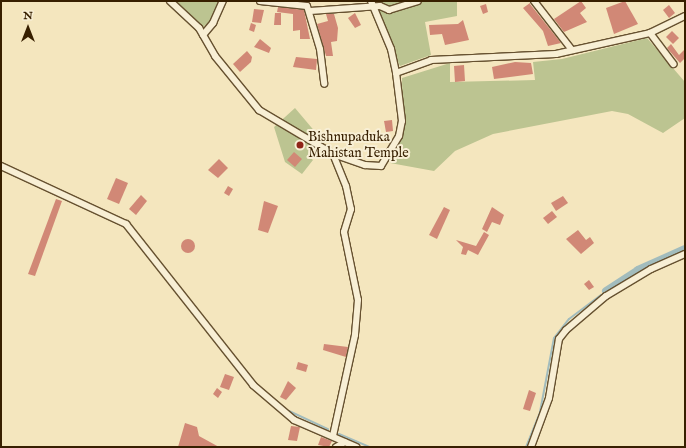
<!DOCTYPE html>
<style>
body{margin:0}
#map{position:relative;width:686px;height:448px;overflow:hidden;background:#f4e6be;font-family:"IM FELL English",serif}
div>[style]{position:absolute}
[style*='--x']{left:calc(var(--x)*1px);top:calc(var(--y)*1px);width:calc(var(--w)*1px);rotate:calc(var(--a)*1deg)}
.green>*{inset:0;background:#bcc491}
.stream>*{height:2px;margin:-1px;padding:0 1px;transform-origin:1px;border-radius:1px;background:#a2bcbd}
.canal>*{height:8px;margin:-4px;padding:0 4px;transform-origin:4px;border-radius:4px;background:#a2bcbd}
.building>*{inset:0;background:#d18876}
.round{border-radius:50%}
.roads{filter:drop-shadow(1px 0 #665130) drop-shadow(-1px 0 #665130) drop-shadow(0 1px #665130) drop-shadow(0 -1px #665130)}
.street>*{height:6px;margin:-3px;padding:0 3px;transform-origin:3px;border-radius:3px;background:#f8efd5}
.dots>*{width:11px;height:11px;translate:-50% -50%;box-sizing:border-box;border:2px solid #f8efd5;border-radius:50%}
span{translate:-50% -50%;white-space:nowrap;text-align:center;line-height:1.15;-webkit-text-stroke:4px #f8efd5;paint-order:stroke}
.poi-label{font-size:14px;color:#371f00}
.left{translate:0 -50%;text-align:left}
.frame{position:absolute;inset:0;border:2px solid #371f00;pointer-events:none}
.north{position:absolute;left:8px;top:8px;width:40px;height:40px;-webkit-text-stroke:3px #f8efd5;paint-order:stroke;rotate:0deg;font-size:11px;font-weight:700;line-height:16px;text-align:center;color:#371f00}
.north::after{content:'';display:block;margin:auto;width:14px;height:18px;background:#371f00;clip-path:polygon(50% 0,100% 100%,50% 72%,0 100%)}
</style>
<div id="map">
<div class="green">
<i style="clip-path:polygon(176px 1px,219px 1px,209px 22px,203px 27px)"></i>
<i style="clip-path:polygon(378px 1px,457px 1px,457px 16px,425px 22px,431px 55px,400px 66px,371px 4px)"></i>
<i style="clip-path:polygon(647px 38px,685px 82px,685px 118px,663px 133px,628px 114px,612px 111px,493px 134px,455px 151px,434px 171px,390px 163px,403px 134px,402px 78px,450px 63px,450px 82px,535px 80px,533px 62px,562px 59px)"></i>
<i style="clip-path:polygon(295px 108px,322px 140px,308px 156px,313px 160px,302px 174px,285px 162px,274px 127px)"></i>
</div>
<div class="stream">
<i style="--x:289;--y:411;--w:43;--a:24.8"></i>
<i style="--x:339;--y:434;--w:33;--a:23"></i>
<i style="--x:526;--y:447;--w:38;--a:-68"></i>
<i style="--x:540;--y:412;--w:75;--a:-79.3"></i>
<i style="--x:554;--y:338;--w:24;--a:-52"></i>
<i style="--x:569;--y:319;--w:40;--a:-37"></i>
</div>
<div class="canal">
<i style="--x:606;--y:291;--w:38;--a:-33"></i>
<i style="--x:638;--y:270;--w:51;--a:-24.1"></i>
</div>
<div class="building">
<i style="clip-path:polygon(581px 1px,586px 8px,580px 13px,587px 22px,564px 32px,554px 19px)"></i>
<i style="clip-path:polygon(625px 1px,638px 24px,614px 34px,606px 8px)"></i>
<i style="clip-path:polygon(530px 3px,530px 4px,561px 43px,548px 46px,543px 31px,523px 8px)"></i>
<i style="clip-path:polygon(486px 4px,488px 12px,483px 14px,480px 6px)"></i>
<i style="clip-path:polygon(669px 5px,675px 13px,669px 18px,663px 10px)"></i>
<i style="clip-path:polygon(278px 7px,304px 10px,310px 39px,300px 39px,300px 30px,293px 31px,293px 14px,277px 12px)"></i>
<i style="clip-path:polygon(254px 9px,264px 10px,261px 23px,252px 22px)"></i>
<i style="clip-path:polygon(275px 13px,281px 13px,281px 25px,274px 25px)"></i>
<i style="clip-path:polygon(355px 13px,361px 25px,355px 28px,348px 18px)"></i>
<i style="clip-path:polygon(326px 14px,334px 14px,338px 28px,337px 41px,331px 42px,333px 56px,326px 56px,317px 24px,328px 21px)"></i>
<i style="clip-path:polygon(463px 20px,469px 40px,445px 45px,442px 34px,430px 35px,429px 25px,458px 24px)"></i>
<i style="clip-path:polygon(251px 23px,256px 25px,254px 32px,249px 30px)"></i>
<i style="clip-path:polygon(672px 31px,679px 38px,673px 44px,666px 37px)"></i>
<i style="clip-path:polygon(260px 39px,271px 48px,269px 53px,254px 47px)"></i>
<i style="clip-path:polygon(671px 44px,679px 55px,685px 49px,685px 58px,680px 63px,667px 48px)"></i>
<i style="clip-path:polygon(247px 51px,252px 57px,251px 62px,240px 72px,233px 64px)"></i>
<i style="clip-path:polygon(296px 57px,317px 59px,316px 70px,293px 67px)"></i>
<i style="clip-path:polygon(515px 62px,531px 63px,533px 74px,494px 79px,492px 67px)"></i>
<i style="clip-path:polygon(464px 65px,465px 81px,455px 82px,454px 66px)"></i>
<i style="clip-path:polygon(392px 120px,393px 131px,386px 132px,384px 121px)"></i>
<i style="clip-path:polygon(294px 152px,302px 159px,295px 167px,287px 160px)"></i>
<i style="clip-path:polygon(219px 159px,228px 168px,218px 178px,208px 170px)"></i>
<i style="clip-path:polygon(116px 178px,128px 183px,119px 204px,107px 199px)"></i>
<i style="clip-path:polygon(228px 186px,233px 189px,229px 196px,224px 193px)"></i>
<i style="clip-path:polygon(141px 195px,147px 201px,136px 215px,129px 209px)"></i>
<i style="clip-path:polygon(563px 196px,568px 203px,556px 211px,551px 203px)"></i>
<i style="clip-path:polygon(56px 199px,62px 201px,35px 276px,28px 274px)"></i>
<i style="clip-path:polygon(264px 201px,278px 206px,268px 233px,258px 230px)"></i>
<i style="clip-path:polygon(444px 207px,450px 210px,437px 239px,429px 235px)"></i>
<i style="clip-path:polygon(492px 207px,504px 215px,500px 225px,492px 222px,487px 232px,482px 229px)"></i>
<i style="clip-path:polygon(552px 211px,557px 217px,548px 224px,543px 218px)"></i>
<i style="clip-path:polygon(578px 230px,586px 240px,590px 237px,594px 243px,581px 254px,566px 239px)"></i>
<i style="clip-path:polygon(484px 232px,489px 235px,478px 255px,468px 250px,466px 255px,461px 254px,463px 247px,456px 240px,476px 246px)"></i>
<i class="round" style="left:181px;top:239px;width:14px;height:14px"></i>
<i style="clip-path:polygon(589px 280px,594px 287px,589px 290px,584px 284px)"></i>
<i style="clip-path:polygon(324px 344px,348px 347px,346px 357px,323px 350px)"></i>
<i style="clip-path:polygon(298px 362px,308px 365px,306px 372px,296px 369px)"></i>
<i style="clip-path:polygon(225px 374px,234px 377px,229px 390px,220px 387px)"></i>
<i style="clip-path:polygon(288px 381px,296px 388px,286px 400px,280px 397px)"></i>
<i style="clip-path:polygon(217px 388px,222px 392px,218px 398px,213px 394px)"></i>
<i style="clip-path:polygon(529px 390px,536px 393px,530px 411px,523px 409px)"></i>
<i style="clip-path:polygon(185px 423px,197px 427px,199px 436px,219px 447px,178px 447px)"></i>
<i style="clip-path:polygon(291px 426px,300px 427px,297px 441px,288px 440px)"></i>
<i style="clip-path:polygon(321px 437px,332px 441px,329px 447px,318px 445px)"></i>
</div>
<div class="roads">
<div class="street">
<i style="--x:170;--y:1;--w:40;--a:43"></i>
<i style="--x:199;--y:28;--w:32;--a:60"></i>
<i style="--x:215;--y:56;--w:70;--a:50.8"></i>
<i style="--x:259;--y:110;--w:86;--a:30.7"></i>
<i style="--x:333;--y:154;--w:35;--a:68"></i>
<i style="--x:346;--y:186;--w:24;--a:78"></i>
<i style="--x:351;--y:209;--w:24;--a:107"></i>
<i style="--x:344;--y:232;--w:69;--a:78.4"></i>
<i style="--x:358;--y:300;--w:35;--a:95"></i>
<i style="--x:355;--y:335;--w:103;--a:102.3"></i>
<i style="--x:260;--y:1;--w:47;--a:6.1"></i>
<i style="--x:307;--y:6;--w:45;--a:73.2"></i>
<i style="--x:320;--y:49;--w:35;--a:83"></i>
<i style="--x:371;--y:1;--w:52;--a:67.4"></i>
<i style="--x:391;--y:49;--w:25;--a:78"></i>
<i style="--x:534;--y:1;--w:62;--a:52.2"></i>
<i style="--x:310;--y:11;--w:70;--a:-4.1"></i>
<i style="--x:380;--y:6;--w:10;--a:24"></i>
<i style="--x:389;--y:10;--w:30;--a:-17"></i>
<i style="--x:650;--y:33;--w:39;--a:-26"></i>
<i style="--x:203;--y:35;--w:16;--a:-50"></i>
<i style="--x:213;--y:23;--w:24;--a:-66"></i>
<i style="--x:333;--y:154;--w:34;--a:19"></i>
<i style="--x:365;--y:165;--w:16;--a:4"></i>
<i style="--x:381;--y:166;--w:35;--a:-59"></i>
<i style="--x:399;--y:136;--w:15;--a:-79"></i>
<i style="--x:402;--y:121;--w:48;--a:-97.1"></i>
<i style="--x:396;--y:73;--w:37;--a:-20"></i>
<i style="--x:431;--y:60;--w:125;--a:-2.7"></i>
<i style="--x:556;--y:54;--w:96;--a:-12.6"></i>
<i style="--x:650;--y:33;--w:39;--a:53"></i>
<i style="--x:1;--y:166;--w:138;--a:24.9"></i>
<i style="--x:126;--y:224;--w:205;--a:51.7"></i>
<i style="--x:253;--y:385;--w:54;--a:40.5"></i>
<i style="--x:294;--y:420;--w:68;--a:23.5"></i>
<i style="--x:336;--y:447;--w:10;--a:-29"></i>
<i style="--x:531;--y:447;--w:52;--a:-69.8"></i>
<i style="--x:549;--y:398;--w:60;--a:-80.4"></i>
<i style="--x:559;--y:339;--w:11;--a:-52"></i>
<i style="--x:566;--y:330;--w:52;--a:-40.4"></i>
<i style="--x:606;--y:296;--w:52;--a:-31"></i>
<i style="--x:651;--y:269;--w:37;--a:-24"></i>
</div>
</div>
<div class="dots">
<i style="left:300px;top:145px;background:#8f2418"></i>
</div>
<div class="poi-label">
<span class="left" style="left:308px;top:145px">Bishnupaduka<br>Mahistan Temple</span>
</div>
<div class="frame"></div>
<div class="north">N</div>
</div>
